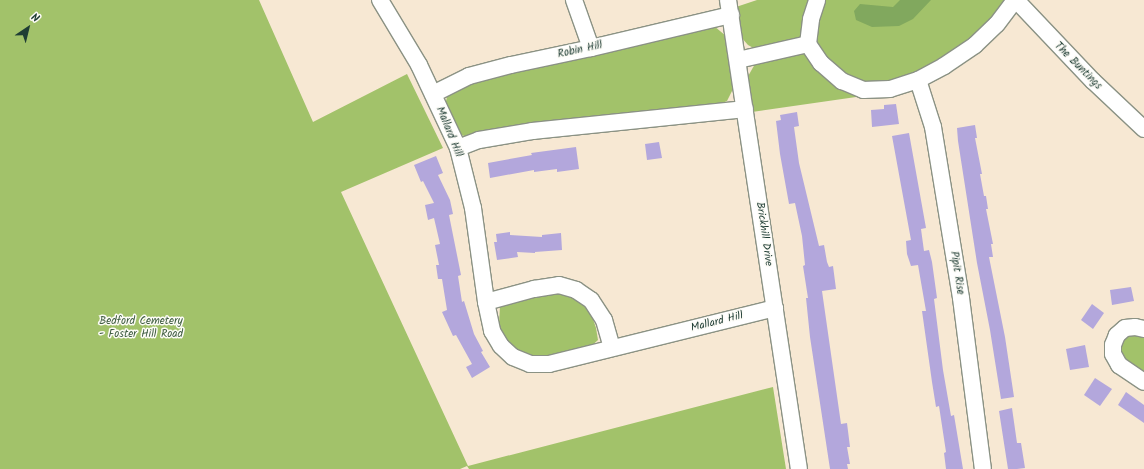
<!DOCTYPE html>
<style>
body{margin:0}
#map{position:relative;width:1144px;height:469px;overflow:hidden;background:#f7e8d3;font-family:Kalam,sans-serif}
div>[style]{position:absolute}
[style*='--x']{left:calc(var(--x)*1px);top:calc(var(--y)*1px);width:calc(var(--w)*1px);rotate:calc(var(--a)*1deg)}
.green>*{inset:0;background:#a2c26a}
.forest>*{inset:0;background:#81a85e}
.building>*{inset:0;background:#b3a7dc}
.roads{filter:drop-shadow(1px 0 #8b9284) drop-shadow(-1px 0 #8b9284) drop-shadow(0 1px #8b9284) drop-shadow(0 -1px #8b9284)}
.minor>*{height:16px;margin:-8px;padding:0 8px;transform-origin:8px;border-radius:8px;background:#fff}
span{translate:-50% -50%;white-space:nowrap;text-align:center;line-height:1.15;-webkit-text-stroke:3px #fdfcf7;paint-order:stroke}
.street-label{font-size:11px;color:#1f3d34}
.park-label{font-size:11px;color:#405e42}
.north{position:absolute;left:8px;top:8px;width:40px;height:40px;-webkit-text-stroke:3px #fdfcf7;paint-order:stroke;rotate:35deg;font-size:11px;font-weight:700;line-height:16px;text-align:center;color:#1f3d34}
.north::after{content:'';display:block;margin:auto;width:14px;height:18px;background:#1f3d34;clip-path:polygon(50% 0,100% 100%,50% 72%,0 100%)}
</style>
<div id="map">
<div class="green">
<i style="clip-path:polygon(0 0,259px 0,313px 122px,407px 74px,443px 148px,341px 192px,468px 466px,773px 387px,786px 469px,469px 469px,467px 466px,460px 469px,0 469px)"></i>
<i style="clip-path:polygon(757px 0,811px 0,800px 40px,757px 50px,748px 45px,741px 37px,736px 7px)"></i>
<i style="clip-path:polygon(822px 0,1007px 0,991px 22px,948px 57px,918px 73px,890px 83px,855px 82px,826px 61px,818px 45px,815px 27px)"></i>
<i style="clip-path:polygon(714px 26px,726px 36px,734px 87px,727px 101px,720px 104px,466px 137px,460px 134px,445px 105px,448px 93px,479px 77px)"></i>
<i style="clip-path:polygon(803px 53px,809px 55px,870px 95px,752px 112px,747px 78px,755px 64px)"></i>
<i style="clip-path:polygon(556px 290px,577px 298px,590px 310px,596px 328px,598px 340px,587px 350px,544px 361px,515px 352px,503px 337px,499px 324px,500px 306px)"></i>
<i style="clip-path:polygon(1126px 332px,1144px 333px,1144px 377px,1122px 362px,1117px 343px)"></i>
</div>
<div class="forest">
<i style="clip-path:polygon(900px 0,931px 0,913px 19px,899px 26px,872px 27px,856px 20px,854px 11px,860px 4px,893px 7px)"></i>
</div>
<div class="building">
<i style="clip-path:polygon(896px 104px,899px 124px,872px 127px,871px 110px,884px 109px,884px 105px)"></i>
<i style="clip-path:polygon(797px 112px,799px 126px,794px 127px,799px 163px,819px 246px,824px 245px,827px 262px,829px 267px,833px 266px,836px 289px,822px 291px,841px 424px,847px 423px,850px 447px,847px 447px,850px 464px,847px 464px,848px 469px,830px 469px,810px 337px,806px 298px,808px 298px,803px 266px,805px 265px,802px 236px,795px 203px,789px 204px,780px 154px,776px 121px,781px 120px,780px 115px)"></i>
<i style="clip-path:polygon(975px 125px,977px 138px,975px 138px,982px 174px,980px 174px,984px 196px,986px 196px,988px 209px,986px 209px,993px 244px,991px 244px,993px 257px,989px 257px,1005px 337px,1014px 397px,1001px 399px,990px 330px,977px 263px,958px 141px,957px 128px)"></i>
<i style="clip-path:polygon(909px 133px,926px 228px,921px 229px,924px 251px,929px 250px,932px 262px,937px 298px,934px 299px,943px 370px,951px 416px,954px 415px,963px 469px,946px 469px,944px 453px,946px 452px,939px 406px,936px 407px,932px 382px,922px 311px,926px 311px,918px 265px,911px 266px,907px 254px,906px 241px,911px 240px,892px 136px)"></i>
<i style="clip-path:polygon(659px 142px,662px 158px,647px 160px,645px 144px)"></i>
<i style="clip-path:polygon(576px 147px,579px 169px,557px 172px,557px 169px,534px 172px,534px 170px,490px 178px,488px 163px,532px 155px,531px 153px)"></i>
<i style="clip-path:polygon(436px 156px,443px 173px,438px 175px,450px 200px,453px 214px,449px 215px,461px 275px,458px 276px,462px 302px,464px 301px,474px 334px,483px 351px,481px 352px,490px 367px,472px 378px,466px 367px,472px 364px,456px 335px,453px 336px,442px 312px,447px 310px,442px 279px,438px 279px,436px 265px,439px 265px,435px 245px,440px 244px,434px 218px,428px 220px,425px 205px,434px 203px,423px 181px,421px 182px,414px 165px)"></i>
<i style="clip-path:polygon(510px 232px,510px 235px,542px 237px,542px 235px,561px 233px,562px 250px,535px 252px,535px 253px,517px 252px,518px 257px,497px 260px,494px 242px,497px 242px,496px 234px)"></i>
<i style="clip-path:polygon(1131px 287px,1134px 301px,1112px 305px,1110px 290px)"></i>
<i style="clip-path:polygon(1092px 304px,1104px 313px,1093px 329px,1081px 320px)"></i>
<i style="clip-path:polygon(1085px 345px,1089px 367px,1070px 370px,1066px 349px)"></i>
<i style="clip-path:polygon(1095px 378px,1112px 389px,1100px 406px,1084px 395px)"></i>
<i style="clip-path:polygon(1126px 392px,1144px 405px,1144px 423px,1118px 405px)"></i>
<i style="clip-path:polygon(1012px 408px,1017px 443px,1021px 443px,1025px 468px,1017px 469px,1008px 469px,999px 411px)"></i>
</div>
<div class="roads">
<div class="minor">
<i style="--x:380;--y:0;--w:76;--a:59"></i>
<i style="--x:419;--y:65;--w:92;--a:64.8"></i>
<i style="--x:458;--y:148;--w:62;--a:76"></i>
<i style="--x:473;--y:208;--w:95;--a:82.1"></i>
<i style="--x:486;--y:302;--w:30;--a:78"></i>
<i style="--x:492;--y:331;--w:17;--a:59"></i>
<i style="--x:501;--y:346;--w:16;--a:43"></i>
<i style="--x:513;--y:357;--w:18;--a:22"></i>
<i style="--x:530;--y:364;--w:19;--a:0"></i>
<i style="--x:549;--y:364;--w:233;--a:-13.9"></i>
<i style="--x:574;--y:0;--w:51;--a:70.5"></i>
<i style="--x:728;--y:0;--w:474;--a:81.4"></i>
<i style="--x:1016;--y:0;--w:112;--a:46.5"></i>
<i style="--x:1093;--y:81;--w:70;--a:43.3"></i>
<i style="--x:808;--y:44;--w:23;--a:56"></i>
<i style="--x:821;--y:63;--w:28;--a:41"></i>
<i style="--x:842;--y:81;--w:23;--a:23"></i>
<i style="--x:863;--y:90;--w:27;--a:-2"></i>
<i style="--x:890;--y:89;--w:29;--a:-18"></i>
<i style="--x:918;--y:80;--w:30;--a:-28"></i>
<i style="--x:944;--y:66;--w:37;--a:-34"></i>
<i style="--x:975;--y:45;--w:30;--a:-44"></i>
<i style="--x:997;--y:24;--w:30;--a:-53"></i>
<i style="--x:738;--y:60;--w:72;--a:-12.9"></i>
<i style="--x:808;--y:44;--w:25;--a:-83"></i>
<i style="--x:811;--y:19;--w:20;--a:-72"></i>
<i style="--x:918;--y:80;--w:49;--a:72.3"></i>
<i style="--x:933;--y:127;--w:173;--a:80.7"></i>
<i style="--x:961;--y:298;--w:172;--a:82.7"></i>
<i style="--x:433;--y:94;--w:40;--a:-26.6"></i>
<i style="--x:469;--y:76;--w:43;--a:-14.7"></i>
<i style="--x:511;--y:65;--w:82;--a:-12"></i>
<i style="--x:591;--y:48;--w:144;--a:-13.3"></i>
<i style="--x:458;--y:148;--w:22;--a:-21"></i>
<i style="--x:479;--y:140;--w:55;--a:-9.5"></i>
<i style="--x:533;--y:131;--w:213;--a:-5.9"></i>
<i style="--x:486;--y:302;--w:50;--a:-15.2"></i>
<i style="--x:534;--y:289;--w:25;--a:-9"></i>
<i style="--x:559;--y:285;--w:18;--a:16"></i>
<i style="--x:576;--y:290;--w:18;--a:34"></i>
<i style="--x:591;--y:300;--w:24;--a:57"></i>
<i style="--x:604;--y:320;--w:29;--a:74"></i>
<i style="--x:1144;--y:329;--w:9;--a:-167"></i>
<i style="--x:1135;--y:327;--w:10;--a:174"></i>
<i style="--x:1125;--y:328;--w:11;--a:139"></i>
<i style="--x:1117;--y:335;--w:11;--a:112"></i>
<i style="--x:1113;--y:345;--w:9;--a:90"></i>
<i style="--x:1113;--y:354;--w:13;--a:61"></i>
<i style="--x:1119;--y:365;--w:30;--a:34"></i>
</div>
</div>
<div class="street-label">
<span style="left:580px;top:50px;rotate:-12deg">Robin Hill</span>
<span style="left:1078px;top:66px;rotate:45deg">The Buntings</span>
<span style="left:449px;top:132px;rotate:68deg">Mallard Hill</span>
<span style="left:764px;top:234px;rotate:82deg">Brickhill Drive</span>
<span style="left:957px;top:273px;rotate:81deg">Pipit Rise</span>
<span style="left:717px;top:322px;rotate:-14deg">Mallard Hill</span>
</div>
<div class="park-label">
<span style="left:141px;top:328px">Bedford Cemetery<br>- Foster Hill Road</span>
</div>
<div class="north">N</div>
</div>
